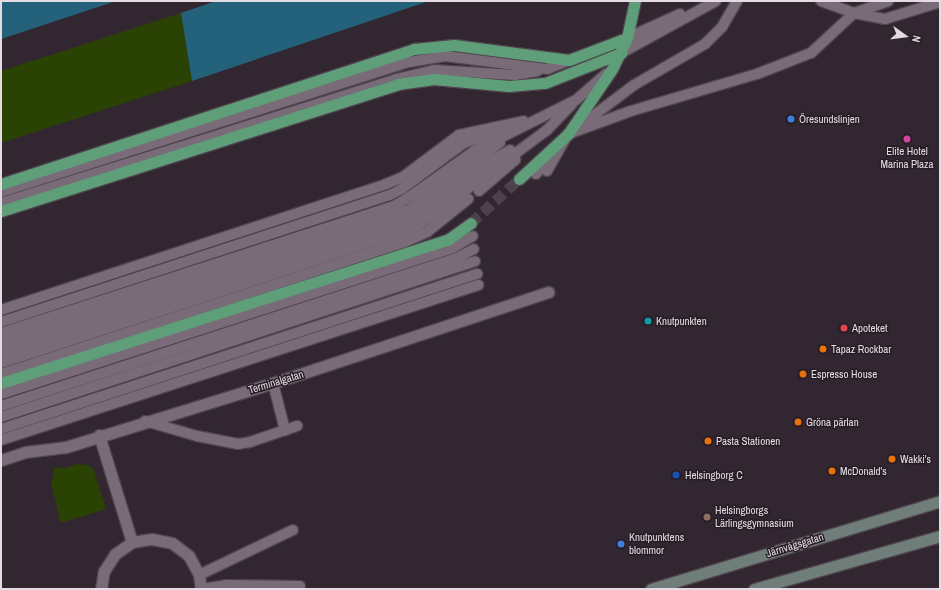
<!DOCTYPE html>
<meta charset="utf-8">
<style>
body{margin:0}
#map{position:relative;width:941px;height:590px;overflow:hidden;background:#322731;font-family:"Archivo Narrow",sans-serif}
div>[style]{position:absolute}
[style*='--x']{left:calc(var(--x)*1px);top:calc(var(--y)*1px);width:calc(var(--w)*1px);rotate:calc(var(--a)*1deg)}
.green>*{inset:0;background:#2a4203}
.water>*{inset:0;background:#24627b}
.trunk-tunnel>*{height:11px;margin-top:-5.5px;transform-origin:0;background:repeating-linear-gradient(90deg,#4d424c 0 11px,transparent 0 16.5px)}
.roads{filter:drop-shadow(1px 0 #4f444e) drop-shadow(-1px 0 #4f444e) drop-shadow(0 1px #4f444e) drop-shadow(0 -1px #4f444e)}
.service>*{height:10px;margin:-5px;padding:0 5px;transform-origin:5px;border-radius:5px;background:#796b78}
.minor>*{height:11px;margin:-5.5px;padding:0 5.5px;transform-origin:5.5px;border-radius:5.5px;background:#796b78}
.secondary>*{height:11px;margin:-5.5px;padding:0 5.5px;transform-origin:5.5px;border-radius:5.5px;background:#6f7e79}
.trunk>*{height:11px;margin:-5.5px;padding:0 5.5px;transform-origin:5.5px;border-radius:5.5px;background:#5e9f7a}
.dots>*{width:11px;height:11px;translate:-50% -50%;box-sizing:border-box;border:2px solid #281d27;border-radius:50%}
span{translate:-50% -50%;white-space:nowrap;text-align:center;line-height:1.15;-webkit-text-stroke:3px #281d27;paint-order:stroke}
.poi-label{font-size:11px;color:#e4dce3}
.left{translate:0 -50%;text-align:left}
.street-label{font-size:11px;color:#e4dce3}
.frame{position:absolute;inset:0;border:2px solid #e4dce3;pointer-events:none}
.north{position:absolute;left:885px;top:16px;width:40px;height:40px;-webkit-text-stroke:3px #281d27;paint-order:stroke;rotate:104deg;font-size:11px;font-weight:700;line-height:16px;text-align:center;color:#e4dce3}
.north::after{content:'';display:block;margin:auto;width:14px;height:18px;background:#e4dce3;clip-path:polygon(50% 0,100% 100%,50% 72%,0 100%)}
</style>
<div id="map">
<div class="green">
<i style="clip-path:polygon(181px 13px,192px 81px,1px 143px,1px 71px)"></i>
<i style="clip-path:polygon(77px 464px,88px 465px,94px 470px,106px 509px,61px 523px,51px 484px,55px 467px,66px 468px)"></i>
</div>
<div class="water">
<i style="clip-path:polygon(1px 1px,116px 1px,1px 39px)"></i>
<i style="clip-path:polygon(216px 1px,429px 1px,192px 81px,181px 13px)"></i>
</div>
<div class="trunk-tunnel">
<i style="--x:471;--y:223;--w:65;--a:-42.5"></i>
</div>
<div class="roads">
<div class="service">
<i style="--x:821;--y:1;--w:35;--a:20"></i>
<i style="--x:854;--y:13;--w:32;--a:11"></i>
<i style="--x:885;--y:19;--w:58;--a:-17.2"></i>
<i style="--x:627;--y:38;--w:58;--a:-24.4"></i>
<i style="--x:621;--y:53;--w:108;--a:-28.7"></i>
<i style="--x:577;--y:128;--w:71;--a:-37"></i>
<i style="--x:634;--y:85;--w:82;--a:-30"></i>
<i style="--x:705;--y:44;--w:24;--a:-45"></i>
<i style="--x:722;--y:27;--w:30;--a:-60"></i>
<i style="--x:547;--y:171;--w:43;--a:-60.4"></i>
<i style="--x:568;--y:134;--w:67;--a:-20.1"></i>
<i style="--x:631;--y:111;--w:131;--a:-16.4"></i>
<i style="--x:757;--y:74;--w:58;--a:-21.3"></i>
<i style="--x:811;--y:53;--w:59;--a:-42.9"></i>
<i style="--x:854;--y:13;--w:36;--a:-19"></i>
<i style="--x:536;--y:174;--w:20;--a:-53"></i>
<i style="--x:479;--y:191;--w:48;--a:-40.7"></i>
<i style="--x:1;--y:192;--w:428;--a:-17.7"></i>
<i style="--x:409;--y:62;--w:36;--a:-9"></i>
<i style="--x:445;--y:56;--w:103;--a:7.3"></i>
<i style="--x:547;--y:69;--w:24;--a:-22"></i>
<i style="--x:1;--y:203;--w:414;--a:-17.4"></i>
<i style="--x:396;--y:79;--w:39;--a:-13"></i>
<i style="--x:434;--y:70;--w:81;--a:3.5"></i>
<i style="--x:515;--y:75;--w:23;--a:-10"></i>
<i style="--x:1;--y:310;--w:405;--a:-18.1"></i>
<i style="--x:386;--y:184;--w:18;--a:-22"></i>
<i style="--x:403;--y:177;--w:70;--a:-36.9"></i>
<i style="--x:459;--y:135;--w:66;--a:-12.2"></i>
<i style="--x:1;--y:322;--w:409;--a:-18.1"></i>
<i style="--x:390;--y:195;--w:13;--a:-27"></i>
<i style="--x:402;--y:189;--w:77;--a:-36.6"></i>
<i style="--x:464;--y:143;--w:41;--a:-18.4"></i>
<i style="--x:1;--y:333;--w:413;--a:-17.9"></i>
<i style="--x:394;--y:206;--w:21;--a:-31"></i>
<i style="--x:412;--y:195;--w:76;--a:-35.4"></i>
<i style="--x:474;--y:151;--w:114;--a:-26.6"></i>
<i style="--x:576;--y:100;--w:40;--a:-41"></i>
<i style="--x:1;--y:343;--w:415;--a:-18"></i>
<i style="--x:396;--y:215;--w:13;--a:-23"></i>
<i style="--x:408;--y:210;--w:114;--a:-36.1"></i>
<i style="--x:1;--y:353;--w:417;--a:-18"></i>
<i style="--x:398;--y:224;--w:17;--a:-21"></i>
<i style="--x:414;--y:218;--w:89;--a:-37.3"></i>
<i style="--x:485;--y:164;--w:29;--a:-29"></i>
<i style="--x:1;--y:363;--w:422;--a:-18"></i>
<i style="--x:402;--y:233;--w:19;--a:-25"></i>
<i style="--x:419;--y:225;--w:159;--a:-36.6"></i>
<i style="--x:547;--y:130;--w:36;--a:-46"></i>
<i style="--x:1;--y:374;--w:425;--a:-18.1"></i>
<i style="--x:405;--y:242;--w:24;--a:-24"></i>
<i style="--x:427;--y:232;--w:53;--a:-38.8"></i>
<i style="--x:273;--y:383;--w:49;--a:75.7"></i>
<i style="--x:1;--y:394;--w:475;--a:-17.9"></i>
<i style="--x:453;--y:248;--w:23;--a:-31"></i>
<i style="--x:1;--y:406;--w:479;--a:-18"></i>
<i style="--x:457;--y:258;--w:19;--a:-28"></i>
<i style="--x:1;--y:417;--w:499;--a:-18.2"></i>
<i style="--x:145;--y:421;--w:54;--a:16.1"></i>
<i style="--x:197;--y:436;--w:42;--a:11"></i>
<i style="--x:238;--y:444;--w:12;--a:-9"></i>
<i style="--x:250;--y:442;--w:50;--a:-18.8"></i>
<i style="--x:1;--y:429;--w:501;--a:-18.04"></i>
<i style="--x:1;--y:440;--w:502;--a:-18"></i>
<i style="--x:199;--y:575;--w:104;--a:-25.6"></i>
<i style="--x:202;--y:589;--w:24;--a:-9"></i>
<i style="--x:226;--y:585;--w:74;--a:0.8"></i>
</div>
<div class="minor">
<i style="--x:99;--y:435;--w:112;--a:72.9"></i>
<i style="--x:1;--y:460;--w:25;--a:-18"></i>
<i style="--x:25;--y:452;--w:41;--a:-7"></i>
<i style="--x:66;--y:447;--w:217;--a:-17.2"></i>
<i style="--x:273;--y:383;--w:290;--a:-18.3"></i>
<i style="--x:101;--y:589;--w:18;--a:-81"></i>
<i style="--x:104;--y:571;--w:20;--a:-57"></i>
<i style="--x:115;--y:554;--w:21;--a:-35"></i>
<i style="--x:132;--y:542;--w:20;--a:-9"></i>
<i style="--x:152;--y:539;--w:20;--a:11"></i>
<i style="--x:172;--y:543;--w:21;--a:37"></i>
<i style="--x:189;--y:556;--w:21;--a:62"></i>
<i style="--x:199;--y:575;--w:14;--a:82"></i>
</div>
<div class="secondary">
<i style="--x:651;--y:589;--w:302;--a:-16.9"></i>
<i style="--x:754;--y:589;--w:193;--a:-15.9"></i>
</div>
<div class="trunk">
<i style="--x:519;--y:179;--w:67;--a:-42.6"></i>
<i style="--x:568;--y:134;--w:78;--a:-55.9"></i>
<i style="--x:612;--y:69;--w:34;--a:-64"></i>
<i style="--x:627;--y:38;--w:38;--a:-78"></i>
<i style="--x:1;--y:184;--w:435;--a:-18.1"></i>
<i style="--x:414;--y:49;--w:40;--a:-5.7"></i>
<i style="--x:454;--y:45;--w:116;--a:7.4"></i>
<i style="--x:569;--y:60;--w:62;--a:-20.8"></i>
<i style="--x:1;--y:211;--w:417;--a:-17.7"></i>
<i style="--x:398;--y:84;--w:36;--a:-8"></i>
<i style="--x:434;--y:79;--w:75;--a:5.3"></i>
<i style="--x:509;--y:86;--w:36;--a:-5"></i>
<i style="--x:545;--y:83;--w:82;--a:-21.5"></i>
<i style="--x:1;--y:383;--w:471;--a:-17.8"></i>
<i style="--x:449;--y:239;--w:27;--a:-36"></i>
</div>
</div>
<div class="dots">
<i style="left:791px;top:119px;background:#3f7fe0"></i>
<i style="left:907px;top:139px;background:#d1479c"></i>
<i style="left:648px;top:321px;background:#0f9aa8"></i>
<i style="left:844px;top:328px;background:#e0444e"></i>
<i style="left:823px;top:349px;background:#e8710a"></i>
<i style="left:803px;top:374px;background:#e8710a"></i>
<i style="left:798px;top:422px;background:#e8710a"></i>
<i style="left:708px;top:441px;background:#e8710a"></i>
<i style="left:892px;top:459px;background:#e8710a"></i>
<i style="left:832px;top:471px;background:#e8710a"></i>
<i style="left:676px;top:475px;background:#1a4fb4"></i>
<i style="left:707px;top:517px;background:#8d6e63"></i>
<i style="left:621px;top:544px;background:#3f7fe0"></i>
</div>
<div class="poi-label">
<span class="left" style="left:799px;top:119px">Öresundslinjen</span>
<span style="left:907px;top:158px">Elite Hotel<br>Marina Plaza</span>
<span class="left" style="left:656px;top:321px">Knutpunkten</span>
<span class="left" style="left:852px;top:328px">Apoteket</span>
<span class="left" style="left:831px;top:349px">Tapaz Rockbar</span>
<span class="left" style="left:811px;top:374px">Espresso House</span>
<span class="left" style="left:806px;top:422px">Gröna pärlan</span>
<span class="left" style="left:716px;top:441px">Pasta Stationen</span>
<span class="left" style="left:900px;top:459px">Wakki's</span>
<span class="left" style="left:840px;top:471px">McDonald's</span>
<span class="left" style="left:685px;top:475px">Helsingborg C</span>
<span class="left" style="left:715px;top:517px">Helsingborgs<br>Lärlingsgymnasium</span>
<span class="left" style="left:629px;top:544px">Knutpunktens<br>blommor</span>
</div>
<div class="street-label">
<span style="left:276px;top:382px;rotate:-17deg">Terminalgatan</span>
<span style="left:795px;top:545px;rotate:-17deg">Järnvägsgatan</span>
</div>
<div class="frame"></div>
<div class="north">N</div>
</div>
